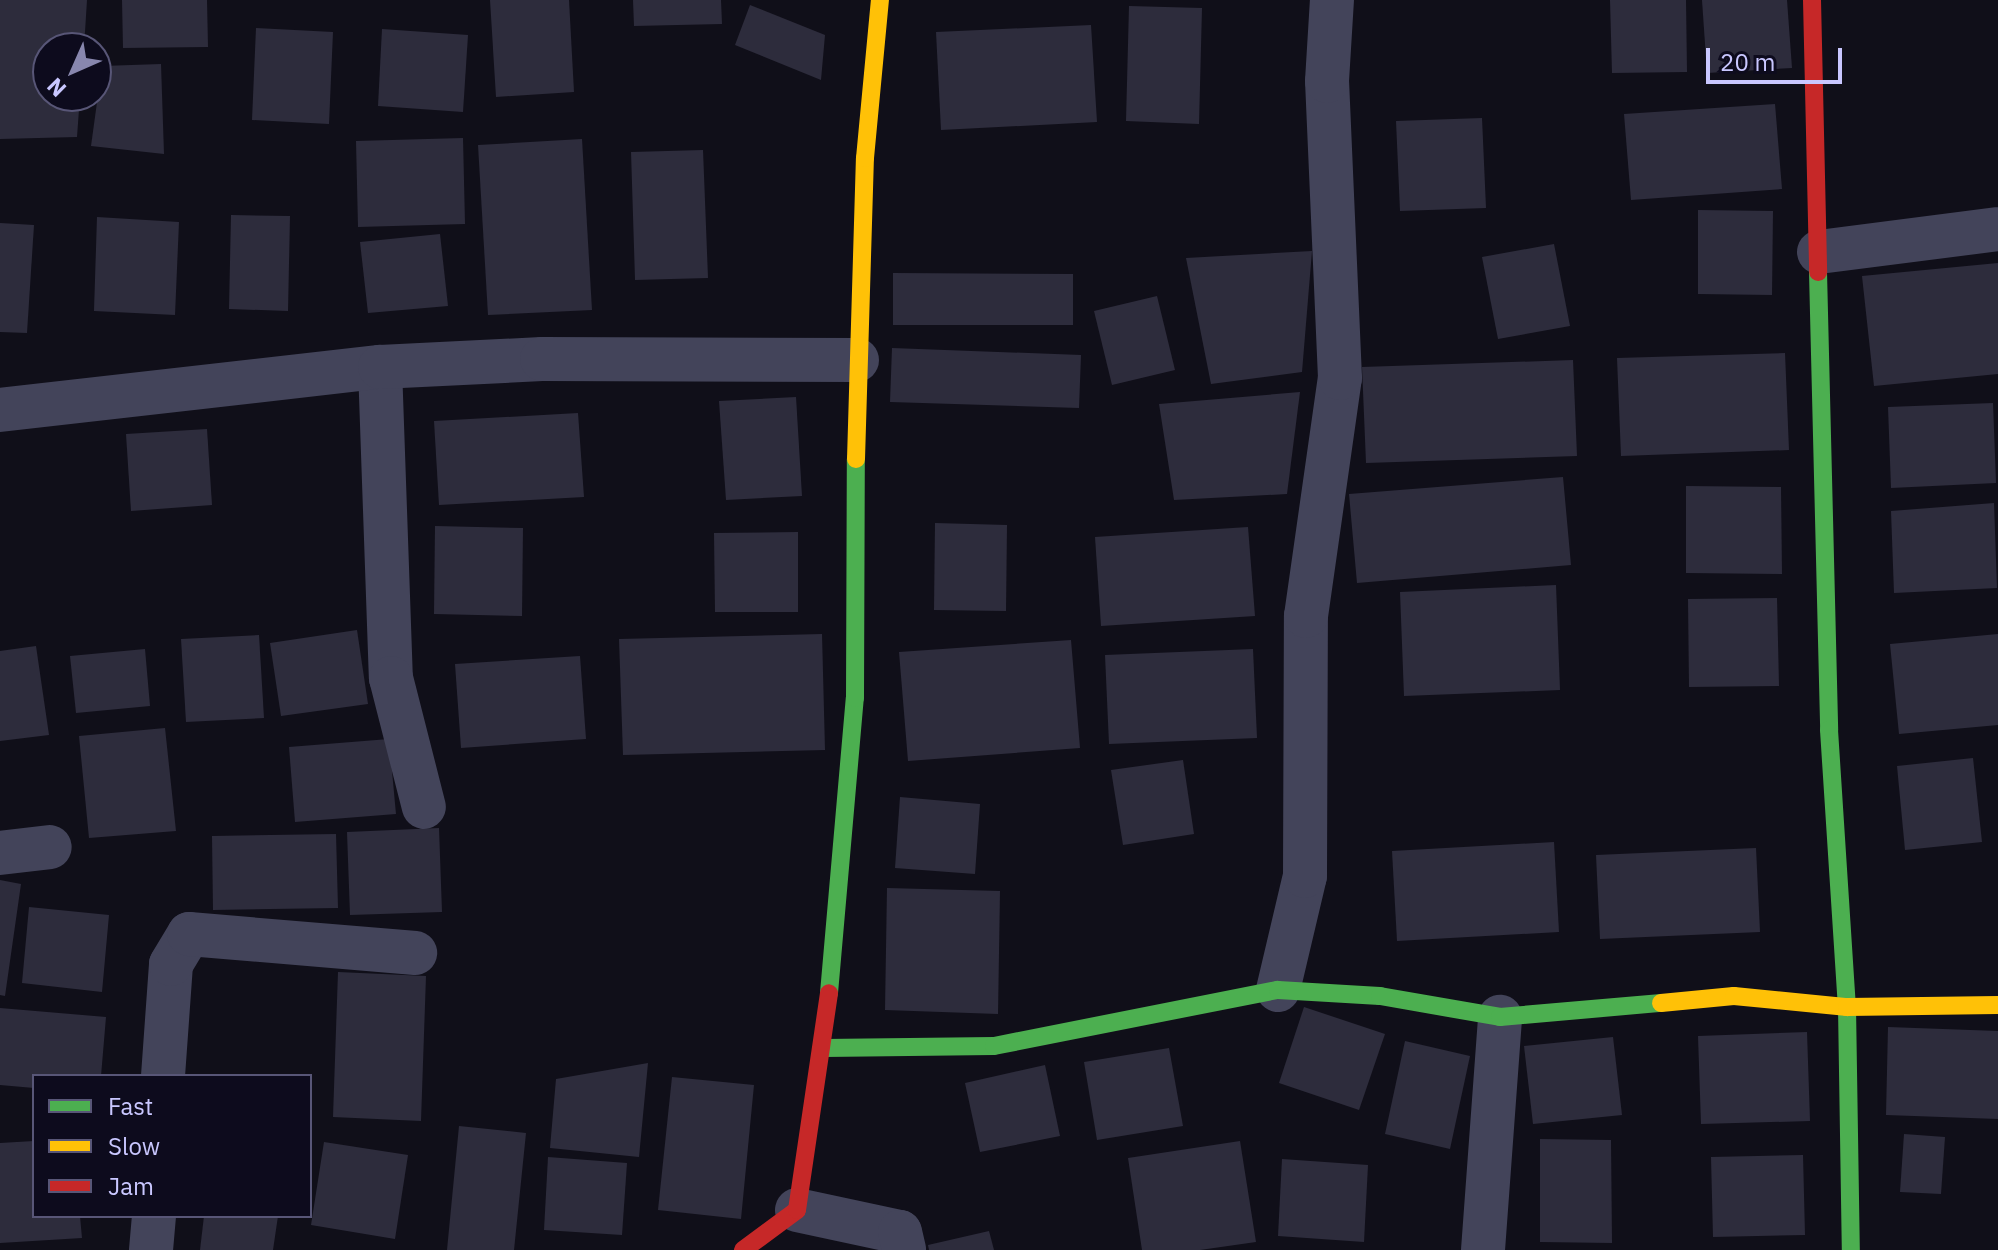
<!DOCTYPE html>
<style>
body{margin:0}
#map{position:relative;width:1998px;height:1250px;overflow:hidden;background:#100f19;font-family:"IBM Plex Sans",sans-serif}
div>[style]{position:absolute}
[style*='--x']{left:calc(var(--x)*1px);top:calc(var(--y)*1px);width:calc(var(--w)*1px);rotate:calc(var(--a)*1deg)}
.building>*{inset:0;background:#2d2c3c}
.street>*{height:44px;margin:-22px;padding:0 22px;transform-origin:22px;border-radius:22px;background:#43445a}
.fast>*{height:18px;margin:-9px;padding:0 9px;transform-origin:9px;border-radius:9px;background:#4caf50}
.slow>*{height:18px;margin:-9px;padding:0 9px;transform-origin:9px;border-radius:9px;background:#ffc107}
.jam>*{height:18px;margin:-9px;padding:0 9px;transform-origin:9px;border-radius:9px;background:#c62828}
span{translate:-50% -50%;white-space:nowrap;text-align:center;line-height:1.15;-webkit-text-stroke:8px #0d0b1d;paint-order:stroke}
.legend{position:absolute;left:32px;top:1074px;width:280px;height:144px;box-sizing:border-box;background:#0d0b1d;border:2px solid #585677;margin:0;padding:10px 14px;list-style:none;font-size:24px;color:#c9c7ff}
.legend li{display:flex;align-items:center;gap:16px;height:40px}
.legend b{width:40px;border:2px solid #585677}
.north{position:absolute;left:32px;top:32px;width:80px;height:80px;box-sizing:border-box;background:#0d0b1d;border:2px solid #585677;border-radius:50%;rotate:225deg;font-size:22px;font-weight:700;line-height:32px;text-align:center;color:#c9c7ff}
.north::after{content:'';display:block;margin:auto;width:28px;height:36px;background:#8887ae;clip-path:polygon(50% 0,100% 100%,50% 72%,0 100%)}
.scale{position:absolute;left:1706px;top:48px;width:136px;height:36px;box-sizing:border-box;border:4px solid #c9c7ff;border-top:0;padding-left:10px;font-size:24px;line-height:28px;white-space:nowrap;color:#c9c7ff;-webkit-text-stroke:6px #0d0b1d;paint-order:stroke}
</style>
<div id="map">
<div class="building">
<i style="clip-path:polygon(0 0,87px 0,84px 48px,48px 48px,48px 96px,80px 96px,77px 137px,0 139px)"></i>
<i style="clip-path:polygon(122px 0,207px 0,208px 47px,123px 48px)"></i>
<i style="clip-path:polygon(490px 0,569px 0,574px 92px,496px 97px)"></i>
<i style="clip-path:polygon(633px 0,721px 0,722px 24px,634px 26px)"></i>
<i style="clip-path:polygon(1610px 0,1686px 0,1687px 72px,1612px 73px)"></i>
<i style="clip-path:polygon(1702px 0,1787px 0,1792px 68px,1707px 73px)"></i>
<i style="clip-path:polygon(750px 5px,825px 35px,821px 80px,735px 45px)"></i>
<i style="clip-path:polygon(1129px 6px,1202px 8px,1199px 124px,1126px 121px)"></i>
<i style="clip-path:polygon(1091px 25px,1097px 122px,941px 130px,936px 32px)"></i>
<i style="clip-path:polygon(256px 28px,333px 32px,329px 124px,252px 120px)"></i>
<i style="clip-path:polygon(382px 29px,468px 35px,463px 112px,378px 106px)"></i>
<i style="clip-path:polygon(161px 64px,164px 154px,91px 146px,102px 66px)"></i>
<i style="clip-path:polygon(1775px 104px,1782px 189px,1631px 200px,1624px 114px)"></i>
<i style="clip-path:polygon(1482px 118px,1486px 208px,1400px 211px,1396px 121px)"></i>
<i style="clip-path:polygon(463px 138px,465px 224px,358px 227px,356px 141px)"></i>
<i style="clip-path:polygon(582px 139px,592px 310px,488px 315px,478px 145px)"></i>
<i style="clip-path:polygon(703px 150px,708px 278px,635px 280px,631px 152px)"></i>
<i style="clip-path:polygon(1698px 210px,1773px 211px,1772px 295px,1698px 294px)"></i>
<i style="clip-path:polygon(231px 215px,290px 216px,288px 311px,229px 309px)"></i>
<i style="clip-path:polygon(97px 217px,179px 222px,175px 315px,94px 311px)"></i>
<i style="clip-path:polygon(0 223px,34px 225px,27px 333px,0 332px)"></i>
<i style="clip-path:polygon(440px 234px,448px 306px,368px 313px,360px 242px)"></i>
<i style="clip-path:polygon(1554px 244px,1570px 326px,1498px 339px,1482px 257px)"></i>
<i style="clip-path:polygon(1312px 251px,1302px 372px,1211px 384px,1186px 258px)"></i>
<i style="clip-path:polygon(1998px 263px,1998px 374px,1874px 386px,1862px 276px)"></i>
<i style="clip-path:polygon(893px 273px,1073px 274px,1073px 325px,893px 325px)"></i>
<i style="clip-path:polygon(1157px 296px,1175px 370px,1112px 385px,1094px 311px)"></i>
<i style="clip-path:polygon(892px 348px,1081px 355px,1079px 408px,890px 402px)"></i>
<i style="clip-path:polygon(1785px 353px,1789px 450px,1621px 456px,1617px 358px)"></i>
<i style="clip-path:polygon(1573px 360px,1577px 456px,1366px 463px,1362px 367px)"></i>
<i style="clip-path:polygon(1300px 392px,1287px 494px,1174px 500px,1159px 404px)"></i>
<i style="clip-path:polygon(796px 397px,802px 496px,726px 500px,719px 401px)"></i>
<i style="clip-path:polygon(1993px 403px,1996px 483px,1891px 488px,1888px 407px)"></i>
<i style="clip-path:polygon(578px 413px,584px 497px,439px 505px,434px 421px)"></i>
<i style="clip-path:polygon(207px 429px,212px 505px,131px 511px,126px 434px)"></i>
<i style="clip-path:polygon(1563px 477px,1571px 565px,1357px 583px,1349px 494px)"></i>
<i style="clip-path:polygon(1686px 486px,1781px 487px,1782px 574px,1686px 573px)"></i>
<i style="clip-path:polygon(1994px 503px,1997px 588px,1894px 593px,1891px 511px)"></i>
<i style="clip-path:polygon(935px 523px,1007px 525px,1006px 611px,934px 610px)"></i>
<i style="clip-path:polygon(435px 526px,523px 528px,522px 616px,434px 614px)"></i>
<i style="clip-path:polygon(1248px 527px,1255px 616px,1101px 626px,1095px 537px)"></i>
<i style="clip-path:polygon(798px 532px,798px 612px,715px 612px,714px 533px)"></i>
<i style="clip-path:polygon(1556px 585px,1560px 690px,1404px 696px,1400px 592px)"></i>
<i style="clip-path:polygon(1777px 598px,1779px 686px,1689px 687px,1688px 599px)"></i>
<i style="clip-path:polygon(357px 630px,368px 704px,281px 716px,270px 643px)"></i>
<i style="clip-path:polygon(822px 634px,825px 750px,623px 755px,619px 639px)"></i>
<i style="clip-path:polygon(1998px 634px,1998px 725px,1899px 734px,1890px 644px)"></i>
<i style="clip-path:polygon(259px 635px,264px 718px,186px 722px,181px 639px)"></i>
<i style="clip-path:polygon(1071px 640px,1080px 748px,908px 761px,899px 652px)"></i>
<i style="clip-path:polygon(36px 646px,49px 735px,0 741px,0 651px)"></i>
<i style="clip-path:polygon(145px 649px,150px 706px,76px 713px,70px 656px)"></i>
<i style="clip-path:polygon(1253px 649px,1257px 738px,1109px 744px,1105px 655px)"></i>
<i style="clip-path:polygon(580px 656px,586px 739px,461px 748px,455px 664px)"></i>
<i style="clip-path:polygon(165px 728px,176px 831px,89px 838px,79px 736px)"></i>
<i style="clip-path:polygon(389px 739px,396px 814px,295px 822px,289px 747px)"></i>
<i style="clip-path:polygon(1973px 758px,1982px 842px,1905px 850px,1897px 766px)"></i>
<i style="clip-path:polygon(1183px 760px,1194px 834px,1123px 845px,1111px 770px)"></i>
<i style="clip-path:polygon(900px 797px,980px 804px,975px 874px,895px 868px)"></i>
<i style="clip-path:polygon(439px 828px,442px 912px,350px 915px,347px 832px)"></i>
<i style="clip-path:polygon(336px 834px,338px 908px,213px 910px,212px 836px)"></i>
<i style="clip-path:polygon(1554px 842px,1559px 932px,1397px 941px,1392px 851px)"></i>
<i style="clip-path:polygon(1756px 848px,1760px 932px,1600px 939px,1596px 855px)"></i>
<i style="clip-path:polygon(0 880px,21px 884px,5px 996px,0 995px)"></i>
<i style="clip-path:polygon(887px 888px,1000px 891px,998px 1014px,885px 1010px)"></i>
<i style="clip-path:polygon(29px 907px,109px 915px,102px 992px,22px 983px)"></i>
<i style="clip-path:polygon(338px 972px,426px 976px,421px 1121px,333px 1117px)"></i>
<i style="clip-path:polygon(1304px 1007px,1385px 1034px,1359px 1110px,1279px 1083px)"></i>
<i style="clip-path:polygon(0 1008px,106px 1017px,101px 1076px,34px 1076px,34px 1088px,0 1085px)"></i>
<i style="clip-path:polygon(1888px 1027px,1998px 1031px,1998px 1119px,1886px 1115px)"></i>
<i style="clip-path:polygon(1807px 1032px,1810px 1121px,1701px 1124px,1698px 1036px)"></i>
<i style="clip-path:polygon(1613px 1037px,1622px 1115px,1533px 1124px,1524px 1046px)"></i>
<i style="clip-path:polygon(1405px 1041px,1470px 1056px,1450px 1149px,1385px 1134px)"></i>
<i style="clip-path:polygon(1169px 1048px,1183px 1126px,1097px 1140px,1084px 1062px)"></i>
<i style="clip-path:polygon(648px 1063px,639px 1157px,550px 1148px,556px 1079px)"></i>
<i style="clip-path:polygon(1045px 1065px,1060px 1136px,980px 1152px,965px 1083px)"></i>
<i style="clip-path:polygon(672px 1077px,754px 1085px,741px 1219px,658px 1210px)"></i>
<i style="clip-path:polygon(459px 1126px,526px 1133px,514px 1250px,447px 1250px)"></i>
<i style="clip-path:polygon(1904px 1134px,1945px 1137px,1941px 1194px,1900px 1192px)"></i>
<i style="clip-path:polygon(1540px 1139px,1611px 1140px,1612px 1243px,1540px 1242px)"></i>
<i style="clip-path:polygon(34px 1141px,34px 1216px,80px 1216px,82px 1238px,0 1243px,0 1143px)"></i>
<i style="clip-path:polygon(1240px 1141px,1256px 1242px,1200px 1250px,1142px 1250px,1128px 1158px)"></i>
<i style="clip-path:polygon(324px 1142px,408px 1155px,395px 1239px,311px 1225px)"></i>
<i style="clip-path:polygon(1803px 1155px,1805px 1235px,1713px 1237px,1711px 1157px)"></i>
<i style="clip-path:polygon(548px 1157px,627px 1163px,622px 1235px,544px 1230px)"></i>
<i style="clip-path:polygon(1282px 1159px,1368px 1165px,1364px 1242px,1278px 1236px)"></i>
<i style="clip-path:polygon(204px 1216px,278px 1216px,273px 1250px,200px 1250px)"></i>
<i style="clip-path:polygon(989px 1231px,994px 1250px,929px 1250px,928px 1245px)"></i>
</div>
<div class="street">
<i style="--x:1819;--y:252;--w:180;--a:-7.3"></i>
<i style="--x:380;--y:367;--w:311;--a:88"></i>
<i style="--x:391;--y:678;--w:133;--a:75.7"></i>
<i style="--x:0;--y:410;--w:382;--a:-6.5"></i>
<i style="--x:380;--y:367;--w:162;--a:-2.8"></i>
<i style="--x:542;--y:359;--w:315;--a:0.2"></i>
<i style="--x:0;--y:853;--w:50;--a:-6.8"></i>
<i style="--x:1278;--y:990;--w:117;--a:-76.7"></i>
<i style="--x:1305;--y:876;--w:260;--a:-89.8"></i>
<i style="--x:1306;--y:616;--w:240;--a:-81.9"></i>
<i style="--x:1340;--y:378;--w:297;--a:-92.5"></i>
<i style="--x:1327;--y:81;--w:81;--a:-86.5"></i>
<i style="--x:163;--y:1076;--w:112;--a:-85.9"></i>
<i style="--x:171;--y:964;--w:35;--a:-59"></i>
<i style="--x:189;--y:934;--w:227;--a:4.8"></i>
<i style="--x:797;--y:1210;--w:105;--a:12.1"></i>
<i style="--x:900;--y:1232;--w:18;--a:77"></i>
<i style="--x:151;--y:1250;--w:34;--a:-85"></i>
<i style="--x:1483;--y:1250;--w:234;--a:-85.8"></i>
</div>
<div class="fast">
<i style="--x:1818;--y:272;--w:458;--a:88.6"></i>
<i style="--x:1829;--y:730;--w:278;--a:86.3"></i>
<i style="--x:1847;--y:1007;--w:243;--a:89.1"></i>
<i style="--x:829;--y:993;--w:296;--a:-85"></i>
<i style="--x:855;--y:698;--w:239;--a:-89.8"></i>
<i style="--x:824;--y:1048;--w:170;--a:-0.7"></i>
<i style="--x:994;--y:1046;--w:289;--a:-11.2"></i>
<i style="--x:1278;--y:990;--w:102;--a:3.4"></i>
<i style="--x:1380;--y:996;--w:122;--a:9.9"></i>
<i style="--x:1500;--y:1017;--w:162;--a:-5"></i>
</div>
<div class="slow">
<i style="--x:856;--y:459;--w:301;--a:-88.3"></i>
<i style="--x:865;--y:158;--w:159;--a:-84.6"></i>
<i style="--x:1661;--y:1003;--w:73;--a:-5.5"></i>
<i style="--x:1734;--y:996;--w:114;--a:5.6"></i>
<i style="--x:1847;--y:1007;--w:151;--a:-0.8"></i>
</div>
<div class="jam">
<i style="--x:1812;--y:0;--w:272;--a:88.7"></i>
<i style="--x:743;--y:1250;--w:67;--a:-36.5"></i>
<i style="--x:797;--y:1210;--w:219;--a:-81.6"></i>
</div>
<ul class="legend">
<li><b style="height:10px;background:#4caf50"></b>Fast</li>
<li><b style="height:10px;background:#ffc107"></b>Slow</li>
<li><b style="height:10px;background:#c62828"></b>Jam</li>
</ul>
<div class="north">N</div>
<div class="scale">20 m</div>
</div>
